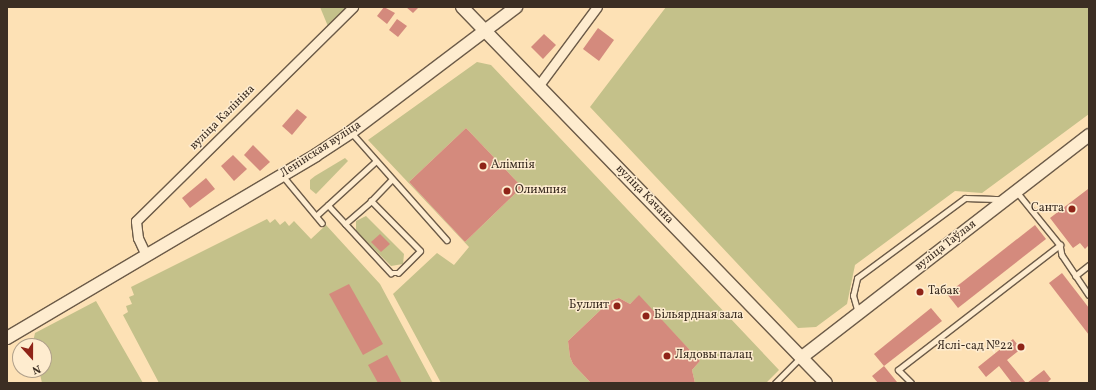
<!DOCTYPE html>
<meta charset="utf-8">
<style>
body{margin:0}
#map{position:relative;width:1096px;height:390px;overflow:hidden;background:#fde1b5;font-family:Vollkorn,serif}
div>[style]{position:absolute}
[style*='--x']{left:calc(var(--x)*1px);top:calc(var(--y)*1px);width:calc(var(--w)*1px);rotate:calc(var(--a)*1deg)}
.green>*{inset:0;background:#c4c18a}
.building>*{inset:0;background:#d48a7d}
.roads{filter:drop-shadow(1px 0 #6c5b48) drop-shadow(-1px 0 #6c5b48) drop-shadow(0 1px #6c5b48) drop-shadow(0 -1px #6c5b48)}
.lane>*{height:4.5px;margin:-2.25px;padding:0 2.25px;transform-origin:2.25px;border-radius:2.25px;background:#feeccf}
.street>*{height:9px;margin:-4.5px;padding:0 4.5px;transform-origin:4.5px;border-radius:4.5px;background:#feeccf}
.secondary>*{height:12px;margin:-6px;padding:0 6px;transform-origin:6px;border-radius:6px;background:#feeccf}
.dots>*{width:11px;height:11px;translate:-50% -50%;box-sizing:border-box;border:2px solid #feeccf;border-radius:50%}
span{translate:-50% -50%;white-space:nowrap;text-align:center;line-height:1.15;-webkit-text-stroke:3px #feeccf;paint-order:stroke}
.street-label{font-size:12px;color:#3c2e23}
.poi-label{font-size:12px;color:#3c2e23}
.left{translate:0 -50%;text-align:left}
.right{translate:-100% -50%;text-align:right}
.frame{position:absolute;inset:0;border:8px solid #3c2e23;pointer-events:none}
.north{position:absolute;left:12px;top:338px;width:40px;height:40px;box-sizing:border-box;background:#feeccf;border:1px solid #b0a08a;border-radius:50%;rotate:159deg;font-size:11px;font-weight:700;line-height:16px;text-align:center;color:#3c2e23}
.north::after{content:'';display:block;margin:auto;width:14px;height:18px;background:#8f2418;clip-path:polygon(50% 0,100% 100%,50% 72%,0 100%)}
</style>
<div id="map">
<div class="green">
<i style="clip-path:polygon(320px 7px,360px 7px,332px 36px)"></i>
<i style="clip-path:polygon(666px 7px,1089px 7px,1089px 114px,982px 193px,955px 191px,855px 265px,847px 304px,816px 327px,798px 328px,590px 107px)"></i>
<i style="clip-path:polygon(evenodd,477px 62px,491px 65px,779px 370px,766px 383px,695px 383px,692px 370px,700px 361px,639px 296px,630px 304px,619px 298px,610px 301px,568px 341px,570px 357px,573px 364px,591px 383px,441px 383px,393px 294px,437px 253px,454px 265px,469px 247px,368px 140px,477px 62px,466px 128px,522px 187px,465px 242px,409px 182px,466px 128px)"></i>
<i style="clip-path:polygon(345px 158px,348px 161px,316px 194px,310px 189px,310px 180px,315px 176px)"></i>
<i style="clip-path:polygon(366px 216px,404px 254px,403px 264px,391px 266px,356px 231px,356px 221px)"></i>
<i style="clip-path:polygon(267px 219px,270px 223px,275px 219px,280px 225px,285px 221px,289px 226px,294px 221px,311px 239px,326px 225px,380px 284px,433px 383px,159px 383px,123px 315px,128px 312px,126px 306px,132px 304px,129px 297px,134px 295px,131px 287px)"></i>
<i style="clip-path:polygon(96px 301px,143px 383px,42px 383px,39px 370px,44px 370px,44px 346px,32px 346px,35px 333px)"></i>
</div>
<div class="building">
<i style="clip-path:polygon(384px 7px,395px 13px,387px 24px,377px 16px)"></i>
<i style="clip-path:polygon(406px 7px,419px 7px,413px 13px)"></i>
<i style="clip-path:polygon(397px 19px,407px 26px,398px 37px,389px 30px)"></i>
<i style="clip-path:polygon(598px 28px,614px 40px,599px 61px,583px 49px)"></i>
<i style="clip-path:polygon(544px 34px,556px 45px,543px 59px,531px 47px)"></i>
<i style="clip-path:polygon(297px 109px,307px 117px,292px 135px,282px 126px)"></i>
<i style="clip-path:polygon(466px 128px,522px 187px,465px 242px,409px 182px)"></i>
<i style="clip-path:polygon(253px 145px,270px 162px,260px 171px,244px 155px)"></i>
<i style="clip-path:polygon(233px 155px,247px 169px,234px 181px,221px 166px)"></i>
<i style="clip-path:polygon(206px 178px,215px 189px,190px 208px,182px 198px)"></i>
<i style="clip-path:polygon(1088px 189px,1089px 245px,1085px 249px,1080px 243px,1073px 248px,1050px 218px)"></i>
<i style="clip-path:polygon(1035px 225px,1046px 239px,958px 308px,947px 294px)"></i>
<i style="clip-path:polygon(380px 234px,390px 244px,381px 252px,371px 242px)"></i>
<i style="clip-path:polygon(1062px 273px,1089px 308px,1089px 335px,1049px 283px)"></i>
<i style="clip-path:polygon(349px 284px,383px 344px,363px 355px,329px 294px)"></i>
<i style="clip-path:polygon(639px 295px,700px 361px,692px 370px,695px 383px,591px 383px,573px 364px,570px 357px,568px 341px,610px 301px,619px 298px,630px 304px)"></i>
<i style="clip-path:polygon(931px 308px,942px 321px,884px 366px,874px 354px)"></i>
<i style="clip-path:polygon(1013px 339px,1021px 349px,1007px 360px,1026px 383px,1012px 383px,999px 366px,986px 377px,978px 367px)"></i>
<i style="clip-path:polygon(387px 355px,402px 383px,378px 383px,368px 365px)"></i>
<i style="clip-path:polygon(884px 366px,897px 382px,898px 383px,878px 383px,872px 376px)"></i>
<i style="clip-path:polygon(1044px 370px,1051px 379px,1047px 383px,1027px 383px)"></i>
</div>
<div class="roads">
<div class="lane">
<i style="--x:352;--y:133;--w:143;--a:48.4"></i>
<i style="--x:283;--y:176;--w:61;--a:50.3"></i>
<i style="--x:1017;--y:192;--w:68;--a:50.9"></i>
<i style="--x:1060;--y:245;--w:10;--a:79"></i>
<i style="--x:1062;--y:255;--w:48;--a:56"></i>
<i style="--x:328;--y:205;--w:93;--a:47.2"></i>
<i style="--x:391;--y:273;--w:7;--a:0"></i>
<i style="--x:398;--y:273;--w:31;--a:-45"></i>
<i style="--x:420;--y:251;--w:70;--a:-134.4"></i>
<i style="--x:371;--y:201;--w:30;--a:-46"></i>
<i style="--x:316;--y:216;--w:81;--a:-42.5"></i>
<i style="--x:345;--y:224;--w:35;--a:-41"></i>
<i style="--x:1075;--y:276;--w:18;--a:-38"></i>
<i style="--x:858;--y:313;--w:18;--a:-106"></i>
<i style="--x:853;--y:296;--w:18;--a:-77"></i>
<i style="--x:857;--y:278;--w:134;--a:-36.5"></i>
<i style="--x:965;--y:198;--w:38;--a:2"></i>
<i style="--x:775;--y:383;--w:35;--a:-45"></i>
<i style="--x:911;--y:383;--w:18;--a:-135"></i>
<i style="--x:898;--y:370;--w:205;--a:-37.7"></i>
</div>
<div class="street">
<i style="--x:539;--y:85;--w:97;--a:-53.4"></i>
<i style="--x:146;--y:255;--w:19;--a:-115"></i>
<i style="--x:138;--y:238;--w:17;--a:-97"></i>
<i style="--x:136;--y:221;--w:305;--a:-44.6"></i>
</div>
<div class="secondary">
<i style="--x:462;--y:7;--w:523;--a:45.93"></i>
<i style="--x:7;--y:338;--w:359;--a:-30.6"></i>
<i style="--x:316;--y:155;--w:42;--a:-33.3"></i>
<i style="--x:351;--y:132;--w:207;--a:-37.1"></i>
<i style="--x:802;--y:357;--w:363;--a:-37.7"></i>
</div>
</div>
<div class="dots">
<i style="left:483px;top:166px;background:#8f2418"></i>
<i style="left:507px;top:191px;background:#8f2418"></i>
<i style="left:1072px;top:209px;background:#8f2418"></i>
<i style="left:920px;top:292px;background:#8f2418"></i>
<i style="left:617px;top:306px;background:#8f2418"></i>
<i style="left:646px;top:316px;background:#8f2418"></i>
<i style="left:1021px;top:347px;background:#8f2418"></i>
<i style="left:667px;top:356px;background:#8f2418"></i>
</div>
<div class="street-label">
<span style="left:223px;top:118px;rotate:-45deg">вуліца Калініна</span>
<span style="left:321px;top:150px;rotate:-33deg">Ленінская вуліца</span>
<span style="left:644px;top:195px;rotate:46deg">вуліца Качана</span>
<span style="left:946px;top:246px;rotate:-38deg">вуліца Таўлая</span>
</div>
<div class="poi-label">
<span class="left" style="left:491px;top:166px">Алімпія</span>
<span class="left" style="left:515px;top:191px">Олимпия</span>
<span class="right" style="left:1064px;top:209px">Санта</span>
<span class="left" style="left:928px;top:292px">Табак</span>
<span class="right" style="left:609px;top:306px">Буллит</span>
<span class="left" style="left:654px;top:316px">Більярдная зала</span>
<span class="right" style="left:1013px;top:347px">Яслі-сад №22</span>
<span class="left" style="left:675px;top:356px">Лядовы палац</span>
</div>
<div class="frame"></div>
<div class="north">N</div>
</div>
